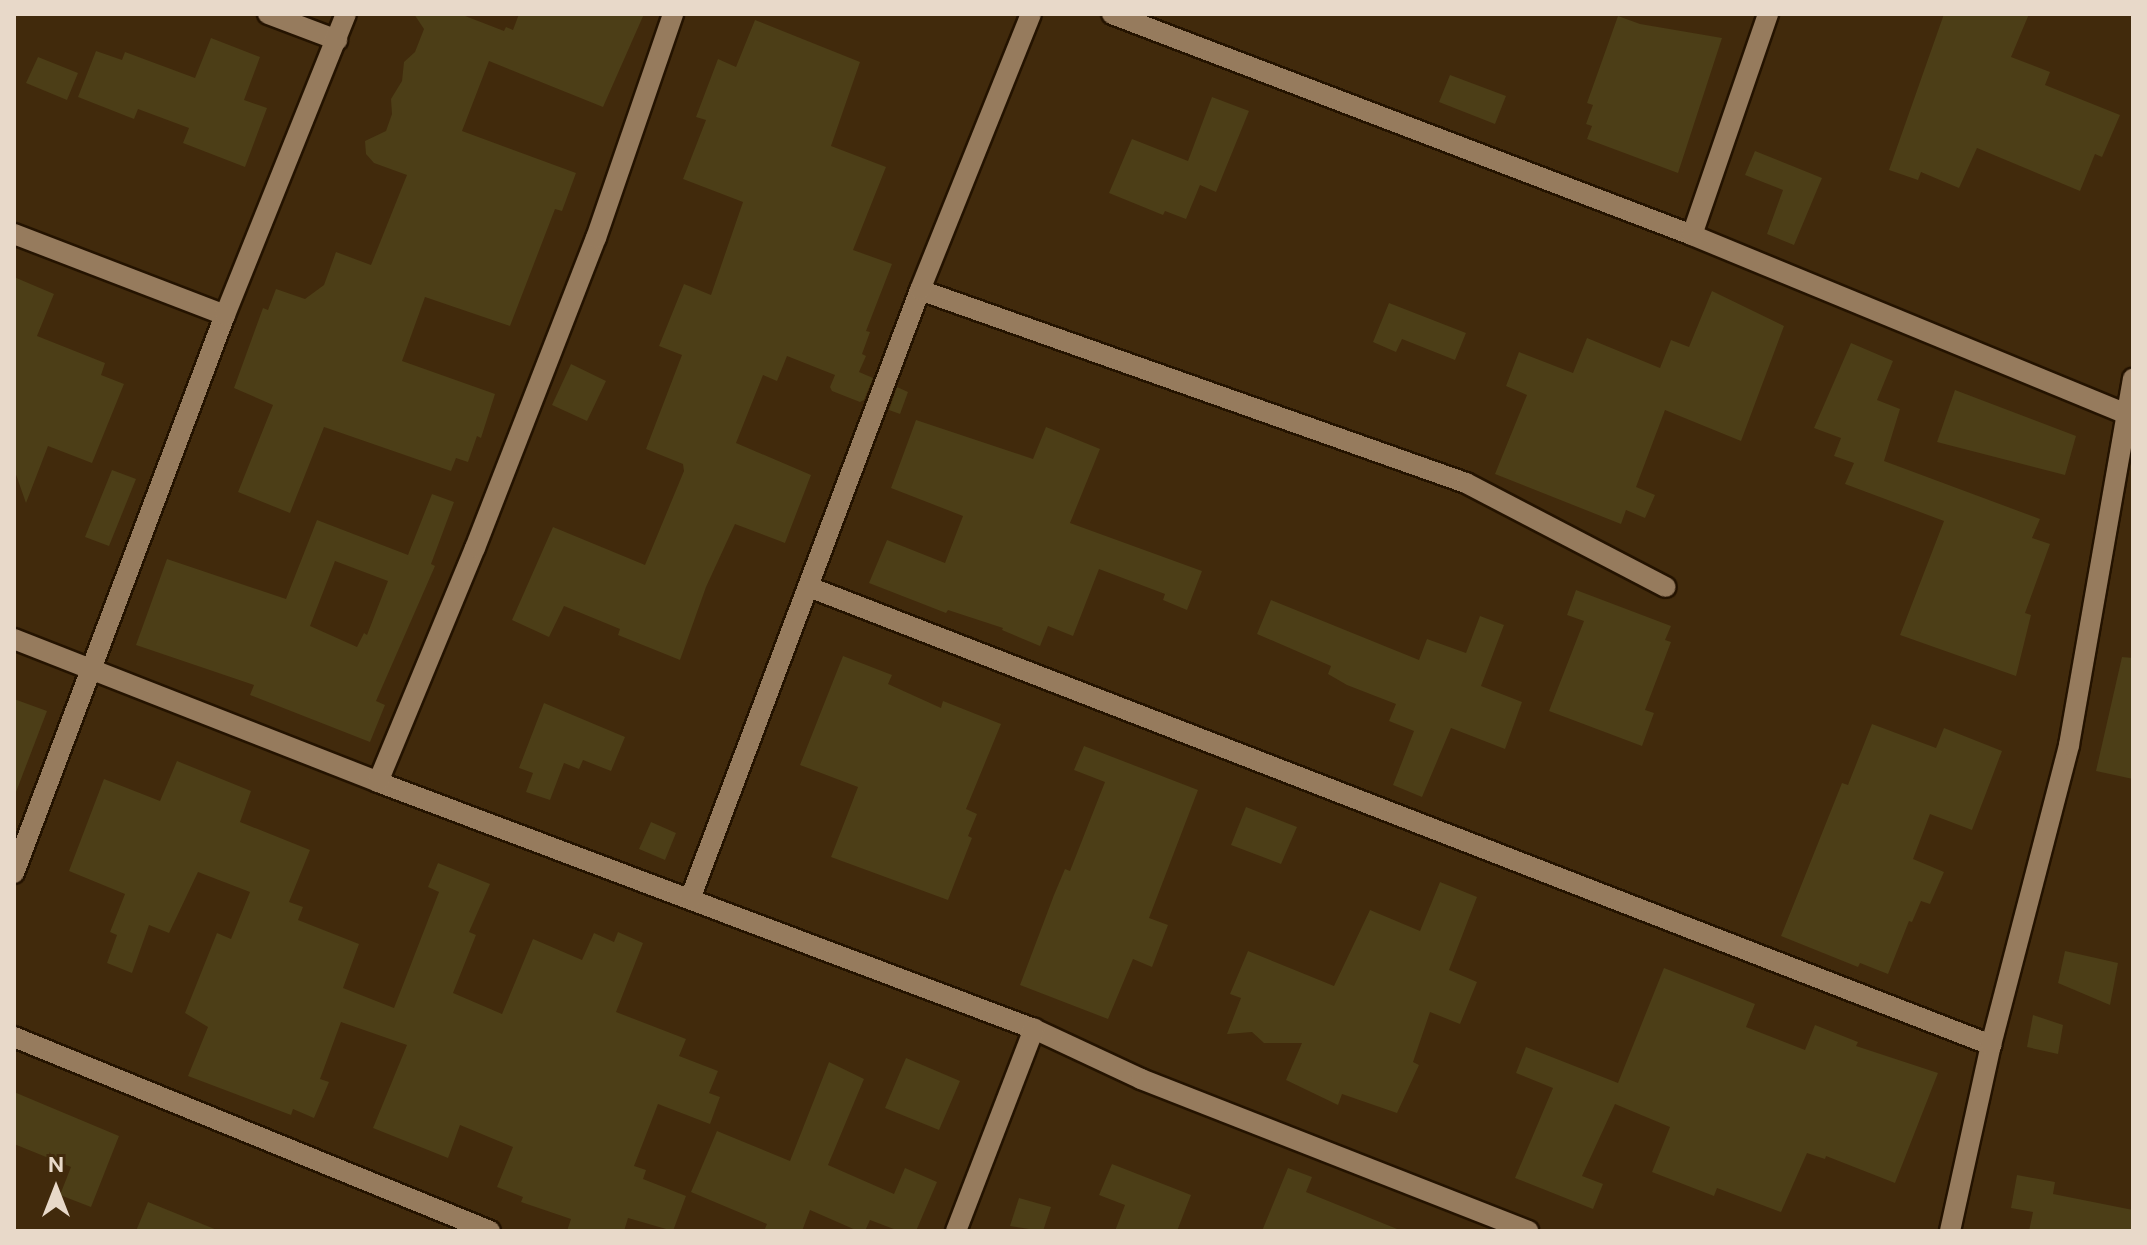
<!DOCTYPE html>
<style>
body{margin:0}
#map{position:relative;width:2147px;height:1245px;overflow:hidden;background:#412a0c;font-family:"DM Sans",sans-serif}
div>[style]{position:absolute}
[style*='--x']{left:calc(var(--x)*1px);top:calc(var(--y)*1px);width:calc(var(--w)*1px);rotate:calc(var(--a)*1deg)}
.building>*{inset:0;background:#4c3e17}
.roads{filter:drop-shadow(2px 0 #241300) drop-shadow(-2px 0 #241300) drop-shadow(0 2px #241300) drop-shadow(0 -2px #241300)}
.street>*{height:20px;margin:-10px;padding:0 10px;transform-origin:10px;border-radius:10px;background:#967b5d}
span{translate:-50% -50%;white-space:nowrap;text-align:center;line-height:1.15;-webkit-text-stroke:7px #412a0c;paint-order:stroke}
.frame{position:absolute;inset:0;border:16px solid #e8d9c9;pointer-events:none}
.north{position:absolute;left:16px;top:1149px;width:80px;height:80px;-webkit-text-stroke:6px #412a0c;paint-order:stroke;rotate:0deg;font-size:22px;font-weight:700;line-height:32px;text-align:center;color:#e8d9c9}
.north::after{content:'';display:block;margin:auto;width:28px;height:36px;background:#e8d9c9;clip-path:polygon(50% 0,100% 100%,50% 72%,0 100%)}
</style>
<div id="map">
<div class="building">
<i style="clip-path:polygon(414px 14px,460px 14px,504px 31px,506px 27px,513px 30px,519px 14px,644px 14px,603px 107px,489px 61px,462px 131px,576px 173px,562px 211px,555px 209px,510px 326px,425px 297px,402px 361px,495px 394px,481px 438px,477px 436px,468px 462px,456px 458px,451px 471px,324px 427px,290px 513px,238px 492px,273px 405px,234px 388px,263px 308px,268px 310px,276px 289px,305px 299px,324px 285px,336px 252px,371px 265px,407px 175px,374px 163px,366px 154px,365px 141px,386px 131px,392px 114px,391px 99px,402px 81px,404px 62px,415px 52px,424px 29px)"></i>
<i style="clip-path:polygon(1944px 14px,2029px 14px,2011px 57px,2050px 72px,2045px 85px,2120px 115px,2102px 157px,2095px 154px,2080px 191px,1977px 148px,1959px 188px,1921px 172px,1918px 180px,1889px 170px)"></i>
<i style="clip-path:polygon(1618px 16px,1640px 24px,1722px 38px,1678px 173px,1587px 139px,1592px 126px,1586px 124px,1593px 105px,1587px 103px)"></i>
<i style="clip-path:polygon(755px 20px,860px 62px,831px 146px,886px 167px,853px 250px,892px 264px,866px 331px,870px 332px,862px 354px,866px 356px,859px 372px,873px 378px,864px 400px,860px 402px,832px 391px,830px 387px,835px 375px,787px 356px,777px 381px,763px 375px,736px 443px,811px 475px,785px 543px,735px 524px,706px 587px,680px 660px,618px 635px,620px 629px,564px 606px,549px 637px,512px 620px,553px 527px,645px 565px,684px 471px,683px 464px,646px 449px,682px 355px,659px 346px,684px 284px,711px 295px,743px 202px,683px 179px,706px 120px,696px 117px,718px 59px,736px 67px)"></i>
<i style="clip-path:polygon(211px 38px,260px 57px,244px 100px,267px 108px,245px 167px,183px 143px,189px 128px,138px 109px,134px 119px,78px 97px,96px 51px,122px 60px,125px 52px,195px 78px)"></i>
<i style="clip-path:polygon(38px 57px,78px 73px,67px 100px,26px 83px)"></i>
<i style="clip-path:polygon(1450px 75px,1506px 96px,1495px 124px,1439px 102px)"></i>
<i style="clip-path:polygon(1212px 97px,1249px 111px,1216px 192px,1200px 185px,1186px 219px,1165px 211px,1163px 215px,1109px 193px,1132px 139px,1188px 161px)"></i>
<i style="clip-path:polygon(1755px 151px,1822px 178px,1794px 245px,1767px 234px,1783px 190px,1745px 175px)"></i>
<i style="clip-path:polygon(14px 277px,54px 294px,37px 336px,105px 363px,101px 375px,124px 384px,92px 463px,48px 446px,26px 503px,14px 469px)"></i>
<i style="clip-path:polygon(1712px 291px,1784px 326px,1741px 441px,1665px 410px,1636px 487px,1655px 495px,1645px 518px,1626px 510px,1621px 524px,1495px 474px,1527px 395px,1506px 386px,1519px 352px,1573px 373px,1587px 338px,1660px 368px,1671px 340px,1689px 347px)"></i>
<i style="clip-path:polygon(1389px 303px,1466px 333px,1455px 360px,1402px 339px,1396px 352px,1373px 342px)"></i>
<i style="clip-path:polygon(1851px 343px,1893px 361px,1877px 400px,1900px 409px,1884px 461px,2040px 519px,2032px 538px,2050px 544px,2025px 613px,2031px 615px,2016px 676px,1900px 635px,1944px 521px,1845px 484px,1854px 463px,1834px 456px,1841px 438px,1814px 428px)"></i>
<i style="clip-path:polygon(571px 364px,606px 381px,587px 421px,552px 405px)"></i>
<i style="clip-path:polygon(897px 387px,908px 392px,900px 414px,889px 410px)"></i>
<i style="clip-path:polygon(1955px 390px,2076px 436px,2065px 475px,1937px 442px)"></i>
<i style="clip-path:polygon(916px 420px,1033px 459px,1046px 427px,1100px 449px,1070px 523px,1202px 571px,1187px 610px,1163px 600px,1165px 594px,1099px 569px,1073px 636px,1048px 626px,1040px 646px,1002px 630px,1003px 628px,948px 610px,946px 613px,869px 583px,887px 540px,945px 563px,963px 516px,891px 488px)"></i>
<i style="clip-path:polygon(112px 470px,136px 479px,109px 546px,85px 537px)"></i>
<i style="clip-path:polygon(evenodd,432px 494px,454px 502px,431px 564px,435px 566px,376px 701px,385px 705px,370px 742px,250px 695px,254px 685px,136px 645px,167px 559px,286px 599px,317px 520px,408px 555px,432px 494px,335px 561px,388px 581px,367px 635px,364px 633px,357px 647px,310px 626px,335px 561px)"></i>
<i style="clip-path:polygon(1576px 590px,1671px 626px,1665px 640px,1671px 642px,1645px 710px,1654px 713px,1642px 746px,1549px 711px,1584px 621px,1567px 615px)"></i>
<i style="clip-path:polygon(1271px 600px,1419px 660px,1427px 639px,1466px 653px,1480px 616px,1504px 625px,1481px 686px,1522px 702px,1505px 749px,1451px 728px,1422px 797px,1393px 785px,1414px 731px,1389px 721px,1396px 704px,1347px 685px,1328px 674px,1331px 666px,1257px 634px)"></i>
<i style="clip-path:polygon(843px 656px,892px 675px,888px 684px,941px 708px,943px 701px,1001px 724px,966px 809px,977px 814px,968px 836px,972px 838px,948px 900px,831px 857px,858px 787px,800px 765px)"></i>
<i style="clip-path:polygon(2122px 657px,2133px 658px,2133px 779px,2096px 771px)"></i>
<i style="clip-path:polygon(14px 699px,47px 711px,16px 792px,14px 791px)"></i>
<i style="clip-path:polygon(544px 703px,625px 737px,611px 771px,583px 760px,579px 769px,564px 763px,550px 800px,526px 792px,533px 773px,519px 768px)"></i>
<i style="clip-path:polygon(1872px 724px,1936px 748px,1944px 728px,2002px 751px,1972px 830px,1930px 814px,1913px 859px,1944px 872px,1930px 904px,1921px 901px,1912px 922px,1909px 921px,1888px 974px,1860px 963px,1858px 967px,1781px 936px,1842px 783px,1848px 785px)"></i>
<i style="clip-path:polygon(1084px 746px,1198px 790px,1149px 918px,1168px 925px,1152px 967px,1133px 959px,1108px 1019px,1020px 985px,1054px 895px,1065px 869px,1070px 871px,1105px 782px,1074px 770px)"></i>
<i style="clip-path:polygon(177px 761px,251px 791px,240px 822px,310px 850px,289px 902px,303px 907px,298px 920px,359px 944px,343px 988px,394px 1008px,439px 892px,428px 887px,438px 863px,490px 884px,469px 932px,476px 935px,453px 993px,502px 1014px,533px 939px,582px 960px,594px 933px,614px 942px,618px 932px,643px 943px,616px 1012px,686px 1039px,679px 1056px,718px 1071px,709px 1093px,720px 1097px,710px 1124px,658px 1104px,634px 1166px,646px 1170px,643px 1179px,686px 1196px,673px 1231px,628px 1218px,624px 1231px,567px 1231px,571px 1219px,521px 1202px,523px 1197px,497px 1187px,513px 1147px,460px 1125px,448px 1158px,373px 1128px,407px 1045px,341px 1022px,320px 1079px,329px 1082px,314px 1118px,293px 1109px,291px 1115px,188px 1076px,208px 1027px,185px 1013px,217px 933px,231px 939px,250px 892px,198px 872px,169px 933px,149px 925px,132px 973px,107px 963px,117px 935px,110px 932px,125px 894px,69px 871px,104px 779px,160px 801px)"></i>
<i style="clip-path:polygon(1246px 807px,1297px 827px,1281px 864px,1231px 845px)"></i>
<i style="clip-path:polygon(651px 822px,676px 833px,665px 860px,639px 849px)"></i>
<i style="clip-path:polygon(1440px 882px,1477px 897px,1449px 970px,1477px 982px,1460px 1024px,1430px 1012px,1413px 1062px,1419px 1065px,1397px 1113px,1342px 1094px,1338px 1105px,1286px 1080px,1302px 1043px,1264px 1043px,1252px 1032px,1227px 1034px,1241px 998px,1230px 994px,1248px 951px,1334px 986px,1370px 910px,1420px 931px)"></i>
<i style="clip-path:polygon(2065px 951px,2118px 963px,2110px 1005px,2058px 983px)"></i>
<i style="clip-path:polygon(1664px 968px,1755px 1004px,1746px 1027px,1805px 1050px,1815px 1025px,1858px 1042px,1856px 1046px,1938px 1073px,1895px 1183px,1826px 1156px,1825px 1159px,1807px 1153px,1781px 1212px,1717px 1188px,1714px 1196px,1652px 1172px,1670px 1127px,1615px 1104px,1582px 1176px,1603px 1184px,1593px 1209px,1515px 1178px,1553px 1088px,1516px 1073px,1526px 1047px,1618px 1083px)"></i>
<i style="clip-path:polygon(2033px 1015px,2063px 1025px,2058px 1054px,2027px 1047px)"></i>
<i style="clip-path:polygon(906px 1058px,960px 1081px,939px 1130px,885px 1108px)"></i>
<i style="clip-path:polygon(829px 1062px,864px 1079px,828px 1165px,894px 1194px,905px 1168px,937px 1182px,916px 1231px,899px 1231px,870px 1220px,865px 1231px,858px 1231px,810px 1210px,802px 1231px,764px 1231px,767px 1224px,691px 1192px,717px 1131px,790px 1161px)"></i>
<i style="clip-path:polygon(14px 1092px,119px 1136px,91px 1207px,60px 1195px,71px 1167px,14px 1144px)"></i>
<i style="clip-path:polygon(1112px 1164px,1191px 1195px,1177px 1231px,1115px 1231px,1125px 1205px,1099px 1195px)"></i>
<i style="clip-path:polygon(1288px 1168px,1312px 1177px,1306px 1192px,1402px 1231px,1262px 1231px)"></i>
<i style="clip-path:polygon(2017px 1175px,2055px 1182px,2053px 1194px,2133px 1210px,2133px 1231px,2029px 1231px,2033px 1212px,2011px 1208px)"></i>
<i style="clip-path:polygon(1019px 1198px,1051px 1207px,1043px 1231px,1010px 1226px)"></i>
<i style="clip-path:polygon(148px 1202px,217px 1230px,217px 1231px,136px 1231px)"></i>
</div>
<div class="roads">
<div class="street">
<i style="--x:268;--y:14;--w:74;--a:20.6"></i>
<i style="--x:1112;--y:14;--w:621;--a:20.86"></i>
<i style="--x:1692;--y:235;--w:477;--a:22.4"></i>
<i style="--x:14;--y:234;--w:226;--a:21"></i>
<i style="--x:1692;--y:235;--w:234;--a:-71"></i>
<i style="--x:920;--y:290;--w:579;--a:19.47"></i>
<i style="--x:1466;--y:483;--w:225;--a:27.5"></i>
<i style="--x:809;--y:587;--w:1268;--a:21.18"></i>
<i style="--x:14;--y:639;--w:391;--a:21.4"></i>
<i style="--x:378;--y:782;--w:701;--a:20.63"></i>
<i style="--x:1034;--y:1029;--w:118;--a:25"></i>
<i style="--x:1141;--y:1079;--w:416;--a:21.4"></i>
<i style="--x:378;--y:782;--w:253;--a:-67.5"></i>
<i style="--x:475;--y:548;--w:333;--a:-68.7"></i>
<i style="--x:596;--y:238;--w:237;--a:-71"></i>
<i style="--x:14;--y:873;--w:597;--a:-69.29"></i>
<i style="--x:225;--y:315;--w:324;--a:-68.1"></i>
<i style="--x:690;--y:899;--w:651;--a:-69.31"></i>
<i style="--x:920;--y:290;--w:297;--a:-68.1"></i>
<i style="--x:14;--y:1037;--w:514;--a:22.17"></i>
<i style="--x:956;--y:1231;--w:217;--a:-68.9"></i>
<i style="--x:1950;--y:1231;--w:190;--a:-77.6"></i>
<i style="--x:1991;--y:1045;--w:310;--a:-75.4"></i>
<i style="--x:2069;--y:745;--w:372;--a:-80.1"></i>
</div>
</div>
<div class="frame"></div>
<div class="north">N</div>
</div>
